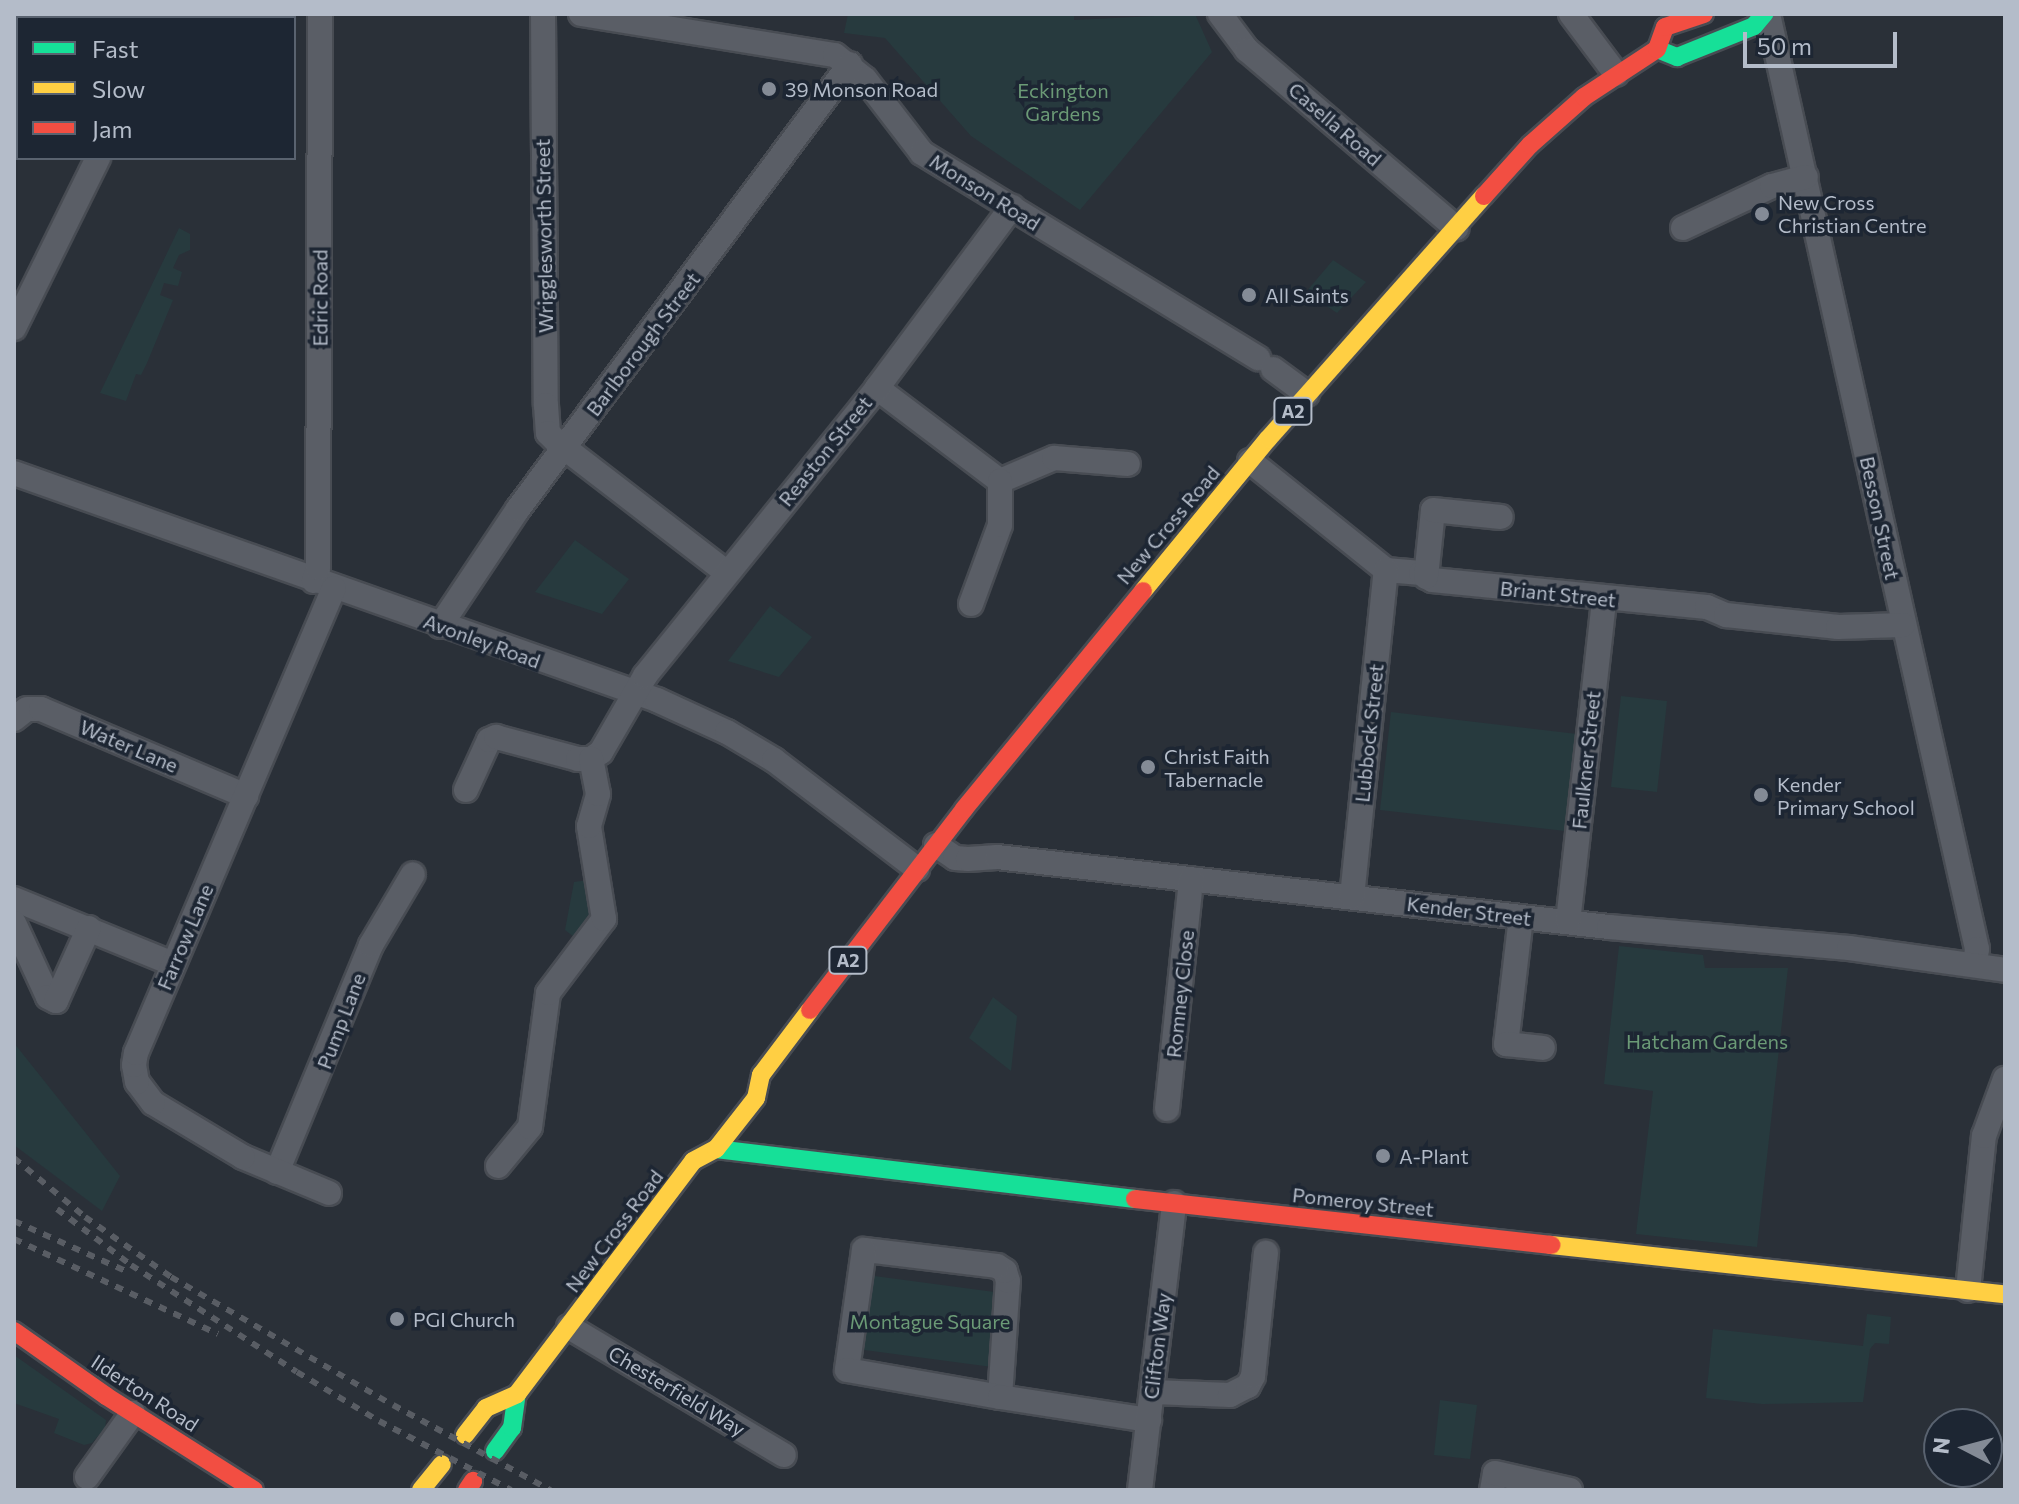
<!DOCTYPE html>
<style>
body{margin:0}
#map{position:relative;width:2019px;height:1504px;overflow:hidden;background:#2a3038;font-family:Commissioner,sans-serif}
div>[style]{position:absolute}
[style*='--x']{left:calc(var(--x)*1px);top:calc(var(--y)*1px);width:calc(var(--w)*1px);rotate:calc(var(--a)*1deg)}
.green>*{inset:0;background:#273a3e}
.roads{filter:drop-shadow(2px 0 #484c53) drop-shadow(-2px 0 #484c53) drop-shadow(0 2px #484c53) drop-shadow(0 -2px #484c53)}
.street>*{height:24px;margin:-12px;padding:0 12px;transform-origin:12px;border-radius:12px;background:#5a5e66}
.fast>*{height:18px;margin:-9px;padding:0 9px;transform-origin:9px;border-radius:9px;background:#16e098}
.slow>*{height:18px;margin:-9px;padding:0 9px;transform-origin:9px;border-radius:9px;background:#ffcf43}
.jam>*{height:18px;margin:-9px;padding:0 9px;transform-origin:9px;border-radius:9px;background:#f24e42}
.rail>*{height:6px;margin-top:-3px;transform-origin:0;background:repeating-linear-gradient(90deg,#595d64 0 8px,transparent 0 16px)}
.dots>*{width:22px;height:22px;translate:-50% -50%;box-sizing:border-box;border:4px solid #1d2633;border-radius:50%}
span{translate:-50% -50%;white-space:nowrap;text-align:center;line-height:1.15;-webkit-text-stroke:7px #1d2633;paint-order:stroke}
.shield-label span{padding:2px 6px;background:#1d2633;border:2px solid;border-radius:6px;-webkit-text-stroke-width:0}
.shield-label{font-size:18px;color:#b4bcc9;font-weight:700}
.poi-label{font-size:20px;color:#b4bcc9}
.left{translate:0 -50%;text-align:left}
.park-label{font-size:20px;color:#6b9a76}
.street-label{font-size:20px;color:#b4bcc9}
.frame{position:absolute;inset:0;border:16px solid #b4bcc9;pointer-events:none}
.legend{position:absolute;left:16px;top:16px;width:280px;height:144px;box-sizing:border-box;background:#1d2633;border:2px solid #59626f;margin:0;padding:10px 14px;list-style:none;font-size:24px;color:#b4bcc9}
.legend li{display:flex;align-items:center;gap:16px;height:40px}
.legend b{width:40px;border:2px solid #59626f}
.north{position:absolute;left:1923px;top:1408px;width:80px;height:80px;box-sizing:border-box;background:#1d2633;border:2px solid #59626f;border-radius:50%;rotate:276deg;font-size:22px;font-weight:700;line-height:32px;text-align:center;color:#b4bcc9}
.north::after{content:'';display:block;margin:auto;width:28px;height:36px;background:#848b96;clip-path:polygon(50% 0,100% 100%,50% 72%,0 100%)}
.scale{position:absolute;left:1743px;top:32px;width:154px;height:36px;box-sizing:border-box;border:4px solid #b4bcc9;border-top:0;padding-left:10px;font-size:24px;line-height:28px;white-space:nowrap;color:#b4bcc9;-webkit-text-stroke:6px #1d2633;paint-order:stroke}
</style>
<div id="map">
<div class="green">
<i style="clip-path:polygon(848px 14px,1074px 14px,1074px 20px,1195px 14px,1212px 52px,1080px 210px,971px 136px,885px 38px,844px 33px)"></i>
<i style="clip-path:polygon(179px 228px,190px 234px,190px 250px,179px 255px,173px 268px,182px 272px,178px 286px,164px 283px,160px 295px,173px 300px,147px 363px,141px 375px,136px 374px,126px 401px,100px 393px)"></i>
<i style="clip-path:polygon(1333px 260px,1366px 282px,1337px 313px,1306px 292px)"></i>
<i style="clip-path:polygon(575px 540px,629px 579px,602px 614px,535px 592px)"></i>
<i style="clip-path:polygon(770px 606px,812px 637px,779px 677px,728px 661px)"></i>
<i style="clip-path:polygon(1621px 696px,1667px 701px,1657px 792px,1611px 787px)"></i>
<i style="clip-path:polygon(1391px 712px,1577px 734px,1565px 831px,1380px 810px)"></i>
<i style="clip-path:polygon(588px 880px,593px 915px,578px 940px,565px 930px,574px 882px)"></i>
<i style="clip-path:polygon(1619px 946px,1703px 955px,1705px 968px,1788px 968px,1757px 1247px,1636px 1234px,1653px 1091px,1604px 1084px)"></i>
<i style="clip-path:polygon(993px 997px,1017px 1016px,1011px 1071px,969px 1038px)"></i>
<i style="clip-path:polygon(14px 1043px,120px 1176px,102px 1211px,14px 1145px)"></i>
<i style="clip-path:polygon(867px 1275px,1002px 1293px,992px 1367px,857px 1349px)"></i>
<i style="clip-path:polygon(1867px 1314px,1891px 1317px,1889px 1344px,1875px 1343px,1870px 1349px,1863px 1402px,1762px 1404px,1706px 1398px,1713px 1329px,1863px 1346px)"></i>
<i style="clip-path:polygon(14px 1355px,106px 1420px,105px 1428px,92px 1443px,84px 1445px,54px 1433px,59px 1419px,14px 1403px)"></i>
<i style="clip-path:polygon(1440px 1400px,1477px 1405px,1470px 1459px,1434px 1455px)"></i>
</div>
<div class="roads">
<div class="street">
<i style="--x:543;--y:14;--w:391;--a:89.6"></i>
<i style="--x:546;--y:405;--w:28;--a:86"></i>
<i style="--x:548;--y:433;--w:24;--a:45"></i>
<i style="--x:581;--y:14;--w:257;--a:9.2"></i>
<i style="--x:835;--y:55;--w:38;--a:39"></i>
<i style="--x:865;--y:79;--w:93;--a:52.4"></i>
<i style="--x:922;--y:153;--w:394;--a:31.4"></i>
<i style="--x:1220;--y:14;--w:45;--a:53.1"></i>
<i style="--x:1247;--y:50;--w:275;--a:40.4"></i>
<i style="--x:1571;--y:14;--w:75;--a:53.1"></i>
<i style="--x:1768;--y:14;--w:958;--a:77.4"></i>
<i style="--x:1977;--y:949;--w:14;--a:98"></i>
<i style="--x:165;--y:18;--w:5;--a:-53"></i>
<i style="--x:1683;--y:228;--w:98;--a:-25.3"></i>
<i style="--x:1772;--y:186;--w:35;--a:-15"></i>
<i style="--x:14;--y:328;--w:190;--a:-63.7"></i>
<i style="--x:1273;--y:369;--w:42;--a:36.3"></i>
<i style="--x:877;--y:388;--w:154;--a:37.1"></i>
<i style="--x:1000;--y:481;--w:59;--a:-23.1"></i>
<i style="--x:1054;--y:458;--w:74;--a:4.6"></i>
<i style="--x:566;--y:449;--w:203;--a:37.6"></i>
<i style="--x:1250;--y:461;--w:174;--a:38.7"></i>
<i style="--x:1386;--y:570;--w:35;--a:5"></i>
<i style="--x:1421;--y:573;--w:13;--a:32"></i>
<i style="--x:1432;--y:580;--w:276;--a:5.6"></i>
<i style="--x:1707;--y:607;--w:21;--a:23"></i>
<i style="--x:1726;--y:615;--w:113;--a:6.1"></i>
<i style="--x:1838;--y:627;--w:65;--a:-1.8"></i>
<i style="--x:14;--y:473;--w:682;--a:19.44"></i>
<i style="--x:657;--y:700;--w:77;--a:24.6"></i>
<i style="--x:727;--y:732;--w:55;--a:30.8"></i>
<i style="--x:774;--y:760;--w:180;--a:37.3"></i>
<i style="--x:1426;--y:577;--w:67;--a:-84"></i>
<i style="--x:1433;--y:510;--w:68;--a:5.9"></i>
<i style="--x:314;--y:581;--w:14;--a:-73"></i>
<i style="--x:318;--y:568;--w:554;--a:-89.79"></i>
<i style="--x:971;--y:604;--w:84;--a:-69.8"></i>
<i style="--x:1000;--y:525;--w:44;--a:-90"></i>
<i style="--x:440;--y:626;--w:141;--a:-56.3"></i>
<i style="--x:518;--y:509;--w:555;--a:-53.27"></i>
<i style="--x:14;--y:719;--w:16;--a:-38"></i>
<i style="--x:27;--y:709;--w:14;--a:0"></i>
<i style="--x:41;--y:709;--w:223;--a:23"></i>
<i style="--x:466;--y:790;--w:55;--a:-65.3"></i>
<i style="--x:489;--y:740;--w:8;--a:-23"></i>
<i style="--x:496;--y:737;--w:85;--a:15"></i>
<i style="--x:578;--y:759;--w:13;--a:0"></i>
<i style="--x:591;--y:759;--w:12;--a:-35"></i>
<i style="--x:601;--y:752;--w:88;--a:-59.9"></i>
<i style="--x:645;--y:676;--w:370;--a:-51.1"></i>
<i style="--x:877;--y:388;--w:226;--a:-53.3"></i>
<i style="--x:936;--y:845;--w:23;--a:34"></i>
<i style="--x:955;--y:858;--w:13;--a:4"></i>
<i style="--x:968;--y:859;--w:29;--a:-4"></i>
<i style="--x:997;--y:857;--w:616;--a:6.53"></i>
<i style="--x:1609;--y:927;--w:241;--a:5"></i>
<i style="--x:1849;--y:948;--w:158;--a:8"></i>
<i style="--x:1352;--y:897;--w:329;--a:-84.1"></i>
<i style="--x:14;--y:899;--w:172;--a:22.2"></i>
<i style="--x:1521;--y:917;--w:128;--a:96.7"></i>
<i style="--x:1506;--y:1044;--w:37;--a:6"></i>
<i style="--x:1568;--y:922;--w:325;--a:-83.6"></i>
<i style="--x:14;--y:923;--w:81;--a:65.3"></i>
<i style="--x:48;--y:997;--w:9;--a:27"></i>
<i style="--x:56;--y:1001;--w:80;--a:-65.7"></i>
<i style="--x:1167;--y:1109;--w:231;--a:-84"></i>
<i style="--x:498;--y:1166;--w:50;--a:-50.6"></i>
<i style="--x:530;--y:1127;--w:135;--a:-82.3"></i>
<i style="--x:548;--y:993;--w:93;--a:-52.9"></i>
<i style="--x:604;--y:919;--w:94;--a:-99.2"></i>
<i style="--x:589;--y:826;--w:33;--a:-74"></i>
<i style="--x:598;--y:794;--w:36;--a:-101"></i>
<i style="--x:277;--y:1172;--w:246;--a:-67.5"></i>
<i style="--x:371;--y:945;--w:82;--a:-59.4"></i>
<i style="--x:329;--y:1193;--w:93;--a:-157.3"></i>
<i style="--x:243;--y:1157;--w:105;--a:-149"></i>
<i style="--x:153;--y:1103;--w:26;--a:-127"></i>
<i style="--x:137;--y:1082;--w:17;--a:-100"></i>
<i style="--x:134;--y:1065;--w:12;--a:-81"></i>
<i style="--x:136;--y:1053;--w:505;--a:-66.94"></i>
<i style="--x:1968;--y:1290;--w:155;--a:-84.1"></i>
<i style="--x:1984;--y:1136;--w:61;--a:-69.8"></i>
<i style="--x:569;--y:1327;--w:250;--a:30.8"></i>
<i style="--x:1153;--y:1392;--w:77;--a:2.2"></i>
<i style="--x:1230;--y:1395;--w:20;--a:-27"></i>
<i style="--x:1248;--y:1386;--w:11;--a:-63"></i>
<i style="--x:1253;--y:1376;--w:124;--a:-84"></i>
<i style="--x:1000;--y:1397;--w:116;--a:-86.1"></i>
<i style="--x:1008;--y:1281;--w:10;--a:-107"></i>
<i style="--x:1005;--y:1271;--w:9;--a:-148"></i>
<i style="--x:997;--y:1266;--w:134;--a:-173.1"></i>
<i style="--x:864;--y:1250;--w:121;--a:98.1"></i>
<i style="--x:847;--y:1370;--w:155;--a:10"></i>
<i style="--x:1000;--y:1397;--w:151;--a:8.8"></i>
<i style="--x:87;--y:1477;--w:79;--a:-54.3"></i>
<i style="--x:1140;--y:1490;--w:289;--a:-83.2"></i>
<i style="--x:1492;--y:1490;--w:17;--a:-80"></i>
<i style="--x:1495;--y:1473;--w:77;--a:12.8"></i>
</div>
<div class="fast">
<i style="--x:1657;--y:49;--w:22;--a:22"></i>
<i style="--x:1677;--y:57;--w:83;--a:-21.9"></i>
<i style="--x:1754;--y:26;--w:16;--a:-50"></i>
<i style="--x:716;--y:1149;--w:422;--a:6.8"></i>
<i style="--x:495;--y:1451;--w:29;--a:-54"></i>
<i style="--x:512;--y:1428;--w:34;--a:-82"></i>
</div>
<div class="slow">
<i style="--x:1143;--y:591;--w:197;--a:-50.6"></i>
<i style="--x:1268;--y:439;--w:325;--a:-48.4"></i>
<i style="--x:1551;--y:1245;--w:457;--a:6.2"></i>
<i style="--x:465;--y:1435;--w:34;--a:-52"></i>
<i style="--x:486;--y:1408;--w:34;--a:-24"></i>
<i style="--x:517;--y:1394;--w:292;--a:-52.9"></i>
<i style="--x:693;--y:1161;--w:26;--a:-28"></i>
<i style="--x:716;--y:1149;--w:65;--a:-51.9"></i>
<i style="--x:756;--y:1098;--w:24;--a:-78"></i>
<i style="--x:761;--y:1075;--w:81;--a:-53"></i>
<i style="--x:421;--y:1490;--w:33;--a:-51"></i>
</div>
<div class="jam">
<i style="--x:1484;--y:196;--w:69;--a:-48"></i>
<i style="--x:1530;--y:145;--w:72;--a:-41.6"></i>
<i style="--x:1584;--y:97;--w:87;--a:-33.3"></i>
<i style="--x:1657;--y:49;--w:23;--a:-70"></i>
<i style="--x:1665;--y:27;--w:41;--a:-18.4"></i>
<i style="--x:810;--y:1010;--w:253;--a:-52.5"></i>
<i style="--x:964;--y:809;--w:282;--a:-50.6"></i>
<i style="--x:1135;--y:1199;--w:419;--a:6.3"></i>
<i style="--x:14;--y:1331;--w:113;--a:35.2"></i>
<i style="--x:106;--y:1396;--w:175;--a:32.4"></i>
<i style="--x:467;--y:1490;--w:11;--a:-56"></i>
</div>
</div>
<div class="rail">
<i style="--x:14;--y:1158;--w:92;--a:39.7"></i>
<i style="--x:85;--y:1217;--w:105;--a:34.9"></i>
<i style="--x:171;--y:1277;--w:256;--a:30"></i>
<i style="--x:393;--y:1405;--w:179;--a:28.4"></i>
<i style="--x:57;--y:1209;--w:93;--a:37.1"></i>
<i style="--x:131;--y:1265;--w:197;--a:32.8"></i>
<i style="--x:297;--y:1372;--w:96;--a:30.9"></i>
<i style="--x:379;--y:1421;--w:149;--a:27.6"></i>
<i style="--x:14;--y:1221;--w:123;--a:24.1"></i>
<i style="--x:14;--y:1239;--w:225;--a:25"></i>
</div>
<div class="dots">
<i style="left:769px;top:89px;background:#848b96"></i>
<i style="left:1762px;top:214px;background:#848b96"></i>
<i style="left:1249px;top:295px;background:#848b96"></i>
<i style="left:1148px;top:767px;background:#848b96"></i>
<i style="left:1761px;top:795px;background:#848b96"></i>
<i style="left:1383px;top:1156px;background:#848b96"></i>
<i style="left:397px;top:1319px;background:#848b96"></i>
</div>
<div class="shield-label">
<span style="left:1293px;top:411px">A2</span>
<span style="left:848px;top:960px">A2</span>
</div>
<div class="poi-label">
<span class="left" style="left:785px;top:89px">39 Monson Road</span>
<span class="left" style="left:1778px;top:214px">New Cross<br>Christian Centre</span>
<span class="left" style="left:1265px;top:295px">All Saints</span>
<span class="left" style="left:1164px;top:768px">Christ Faith<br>Tabernacle</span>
<span class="left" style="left:1777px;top:796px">Kender<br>Primary School</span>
<span class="left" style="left:1399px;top:1156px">A-Plant</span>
<span class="left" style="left:413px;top:1319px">PGI Church</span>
</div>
<div class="park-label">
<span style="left:1063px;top:102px">Eckington<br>Gardens</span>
<span style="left:1707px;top:1041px">Hatcham Gardens</span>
<span style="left:930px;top:1321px">Montague Square</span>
</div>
<div class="street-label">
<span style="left:1335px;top:124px;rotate:41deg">Casella Road</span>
<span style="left:985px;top:192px;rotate:32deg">Monson Road</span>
<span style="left:544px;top:236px;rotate:-91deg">Wrigglesworth Street</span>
<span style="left:320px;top:298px;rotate:-90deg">Edric Road</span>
<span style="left:643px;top:344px;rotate:-53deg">Barlborough Street</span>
<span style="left:825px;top:451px;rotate:-51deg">Reaston Street</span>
<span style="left:1880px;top:518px;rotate:78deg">Besson Street</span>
<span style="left:1168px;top:525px;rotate:-50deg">New Cross Road</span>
<span style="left:1558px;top:594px;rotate:6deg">Briant Street</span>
<span style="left:482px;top:641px;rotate:20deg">Avonley Road</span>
<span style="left:1369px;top:733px;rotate:-84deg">Lubbock Street</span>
<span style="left:129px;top:746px;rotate:23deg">Water Lane</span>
<span style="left:1586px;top:760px;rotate:-84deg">Faulkner Street</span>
<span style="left:1469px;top:911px;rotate:7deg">Kender Street</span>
<span style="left:185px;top:937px;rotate:-67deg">Farrow Lane</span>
<span style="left:1180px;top:994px;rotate:-84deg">Romney Close</span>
<span style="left:341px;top:1021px;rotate:-69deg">Pump Lane</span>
<span style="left:1363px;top:1202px;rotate:6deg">Pomeroy Street</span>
<span style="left:614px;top:1231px;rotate:-53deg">New Cross Road</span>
<span style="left:1157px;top:1346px;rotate:-83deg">Clifton Way</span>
<span style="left:677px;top:1391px;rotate:31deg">Chesterfield Way</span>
<span style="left:145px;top:1393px;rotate:33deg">Ilderton Road</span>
</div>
<div class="frame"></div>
<ul class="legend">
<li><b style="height:10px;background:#16e098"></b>Fast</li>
<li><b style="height:10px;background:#ffcf43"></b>Slow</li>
<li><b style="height:10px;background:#f24e42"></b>Jam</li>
</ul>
<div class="north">N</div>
<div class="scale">50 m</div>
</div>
